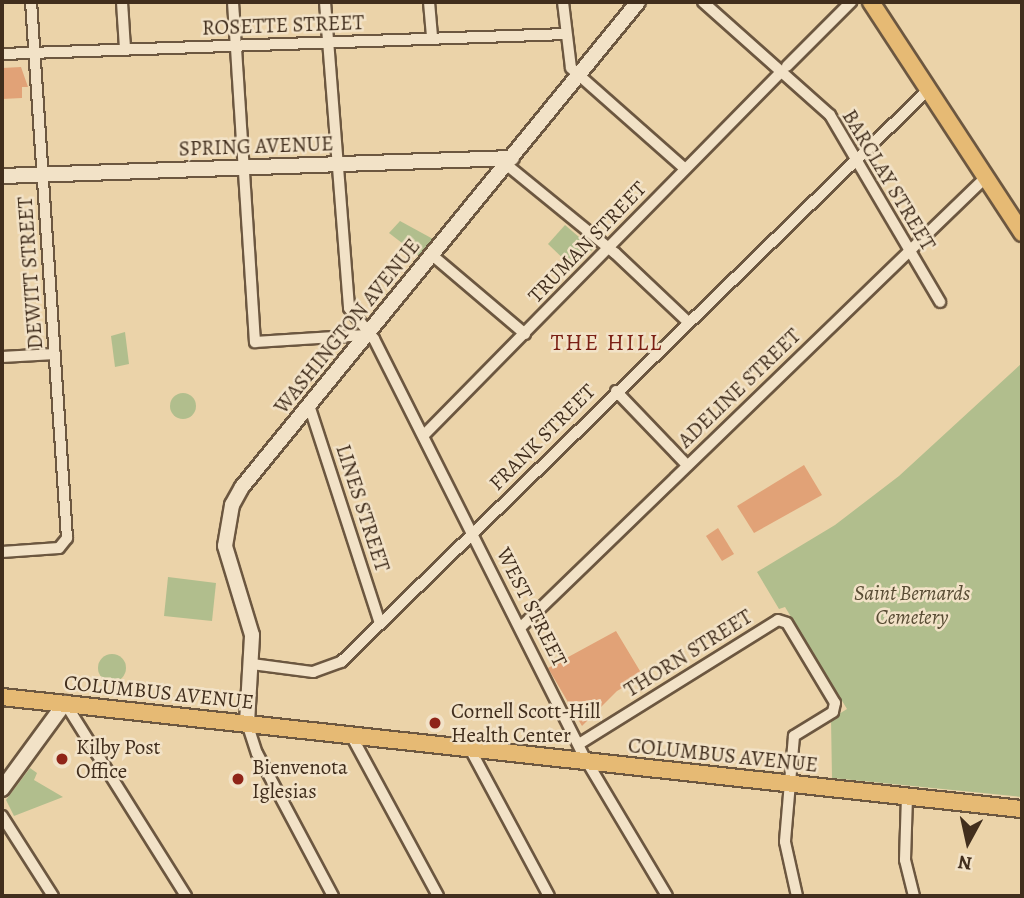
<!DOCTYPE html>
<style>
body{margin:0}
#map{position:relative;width:1024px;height:898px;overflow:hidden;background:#ebd3a9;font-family:Alegreya,serif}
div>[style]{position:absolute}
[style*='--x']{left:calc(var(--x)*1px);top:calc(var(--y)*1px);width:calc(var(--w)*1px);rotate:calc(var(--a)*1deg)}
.green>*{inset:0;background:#b1be8d}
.round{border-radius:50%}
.building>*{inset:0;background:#e1a277}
.roads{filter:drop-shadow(2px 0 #6c5740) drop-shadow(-2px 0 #6c5740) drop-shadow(0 2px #6c5740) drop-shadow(0 -2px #6c5740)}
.street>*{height:10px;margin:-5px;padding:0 5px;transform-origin:5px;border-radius:5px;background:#f2e2c7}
.secondary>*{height:14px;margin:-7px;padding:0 7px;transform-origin:7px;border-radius:7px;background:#f2e2c7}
.primary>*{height:16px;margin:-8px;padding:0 8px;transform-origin:8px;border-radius:8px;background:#e6ba74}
.dots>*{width:19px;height:19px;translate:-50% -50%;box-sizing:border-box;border:4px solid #f2e2c7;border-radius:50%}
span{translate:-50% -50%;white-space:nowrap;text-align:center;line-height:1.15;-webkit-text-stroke:5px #f2e2c7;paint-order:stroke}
.street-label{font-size:21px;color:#412e1d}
.park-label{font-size:21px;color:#574b33;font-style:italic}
.poi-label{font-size:21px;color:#412e1d}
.left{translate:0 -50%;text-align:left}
.neighbourhood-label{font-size:23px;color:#7a1f14;letter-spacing:2px}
.frame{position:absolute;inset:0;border:4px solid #412e1d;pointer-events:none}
.north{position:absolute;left:933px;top:807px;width:70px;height:70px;-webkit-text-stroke:5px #f2e2c7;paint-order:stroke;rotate:188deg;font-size:19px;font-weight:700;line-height:28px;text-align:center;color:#412e1d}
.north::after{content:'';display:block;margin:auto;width:24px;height:32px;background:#412e1d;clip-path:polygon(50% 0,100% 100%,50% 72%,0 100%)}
</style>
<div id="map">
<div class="green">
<i style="clip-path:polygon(400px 221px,433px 239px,419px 256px,389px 233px)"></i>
<i style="clip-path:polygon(565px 225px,593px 249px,574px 269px,548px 244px)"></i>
<i style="clip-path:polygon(125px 332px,129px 364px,115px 367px,111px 336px)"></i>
<i style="clip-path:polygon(1022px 363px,1022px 797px,832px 778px,831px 719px,847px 709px,785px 607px,779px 609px,757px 572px,835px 525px,899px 476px)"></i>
<i class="round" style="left:170px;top:393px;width:26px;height:26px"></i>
<i style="clip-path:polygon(168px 577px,216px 583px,212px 621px,164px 616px)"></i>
<i class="round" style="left:98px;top:654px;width:28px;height:28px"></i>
<i style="clip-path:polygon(30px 768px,37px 773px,34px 780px,63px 797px,14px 816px,6px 800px)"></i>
</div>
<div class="building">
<i style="clip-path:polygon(21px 67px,28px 87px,22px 87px,22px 98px,2px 99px,2px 68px)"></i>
<i style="clip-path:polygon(804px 465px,822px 495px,754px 533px,737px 506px)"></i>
<i style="clip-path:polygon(718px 528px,734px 554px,722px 561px,706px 536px)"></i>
<i style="clip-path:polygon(616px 631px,643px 676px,617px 691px,582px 726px,548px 668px)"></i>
</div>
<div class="roads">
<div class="street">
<i style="--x:122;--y:2;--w:47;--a:86.3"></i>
<i style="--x:233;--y:2;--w:341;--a:86.3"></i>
<i style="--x:255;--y:342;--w:111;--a:-3.6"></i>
<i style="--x:325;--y:2;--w:307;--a:85.5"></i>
<i style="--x:349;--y:308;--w:40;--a:51"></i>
<i style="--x:374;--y:339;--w:471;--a:63.3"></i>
<i style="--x:586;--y:760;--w:158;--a:59.2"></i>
<i style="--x:429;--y:2;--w:37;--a:85"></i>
<i style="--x:563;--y:2;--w:66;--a:83.1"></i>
<i style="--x:571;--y:68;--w:152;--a:41.5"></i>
<i style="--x:703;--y:2;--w:170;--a:41.7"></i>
<i style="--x:830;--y:115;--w:217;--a:59.5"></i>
<i style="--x:2;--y:54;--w:564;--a:-2.03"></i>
<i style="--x:787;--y:66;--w:91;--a:-45"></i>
<i style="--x:507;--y:165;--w:139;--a:39.2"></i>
<i style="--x:615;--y:253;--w:100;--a:43.4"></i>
<i style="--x:432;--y:255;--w:122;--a:40.3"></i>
<i style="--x:2;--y:357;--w:53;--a:-3.2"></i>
<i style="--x:616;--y:391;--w:103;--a:46.2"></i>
<i style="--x:309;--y:405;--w:229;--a:72"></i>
<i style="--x:424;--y:435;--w:506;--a:-45.48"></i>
<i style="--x:2;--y:552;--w:57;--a:-4"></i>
<i style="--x:59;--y:548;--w:13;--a:-51"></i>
<i style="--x:67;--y:538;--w:537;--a:-93.84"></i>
<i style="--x:521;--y:627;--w:647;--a:-44.06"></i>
<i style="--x:252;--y:664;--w:62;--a:7.5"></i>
<i style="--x:313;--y:672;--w:30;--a:-20"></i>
<i style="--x:341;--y:662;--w:820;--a:-44.26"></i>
<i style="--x:65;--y:703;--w:228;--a:57.9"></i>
<i style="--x:247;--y:723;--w:32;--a:72"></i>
<i style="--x:257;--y:753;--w:162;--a:62"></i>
<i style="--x:351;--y:735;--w:183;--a:61.6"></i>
<i style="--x:579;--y:744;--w:234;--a:-31.9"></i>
<i style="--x:778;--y:620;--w:9;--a:18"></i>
<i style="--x:787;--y:623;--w:93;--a:59"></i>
<i style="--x:835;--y:703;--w:9;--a:103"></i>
<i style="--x:833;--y:712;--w:46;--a:148.4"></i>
<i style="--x:794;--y:736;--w:106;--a:94.9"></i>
<i style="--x:785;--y:842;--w:55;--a:77.5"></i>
<i style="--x:469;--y:747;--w:169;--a:61.8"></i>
<i style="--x:907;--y:796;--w:64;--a:91.8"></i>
<i style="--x:905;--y:860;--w:37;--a:76"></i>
<i style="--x:2;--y:816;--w:95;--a:57.5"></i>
</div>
<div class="secondary">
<i style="--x:2;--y:176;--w:510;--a:-2.02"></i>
<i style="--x:247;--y:723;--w:88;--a:-86.7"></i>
<i style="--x:252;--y:635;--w:93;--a:-106.9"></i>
<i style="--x:225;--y:546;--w:42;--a:-80.3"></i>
<i style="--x:232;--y:505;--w:21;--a:-61"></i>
<i style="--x:242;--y:487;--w:626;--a:-50.77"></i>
<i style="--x:2;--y:789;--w:107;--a:-53.8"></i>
</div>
<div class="primary">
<i style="--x:871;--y:2;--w:276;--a:56.8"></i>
<i style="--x:2;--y:697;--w:1026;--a:6.27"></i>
</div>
</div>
<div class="dots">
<i style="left:435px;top:723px;background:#8f2418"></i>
<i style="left:62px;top:759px;background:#8f2418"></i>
<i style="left:238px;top:779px;background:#8f2418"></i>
</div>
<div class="street-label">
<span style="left:283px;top:25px;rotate:-2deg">ROSETTE STREET</span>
<span style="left:256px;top:146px;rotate:-2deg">SPRING AVENUE</span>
<span style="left:889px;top:180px;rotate:59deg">BARCLAY STREET</span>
<span style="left:587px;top:242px;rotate:-46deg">TRUMAN STREET</span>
<span style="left:30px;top:273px;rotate:-94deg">DEWITT STREET</span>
<span style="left:347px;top:326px;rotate:-51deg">WASHINGTON AVENUE</span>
<span style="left:739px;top:388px;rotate:-44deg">ADELINE STREET</span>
<span style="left:542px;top:437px;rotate:-45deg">FRANK STREET</span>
<span style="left:363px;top:508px;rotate:72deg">LINES STREET</span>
<span style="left:532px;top:607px;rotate:63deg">WEST STREET</span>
<span style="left:688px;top:653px;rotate:-32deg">THORN STREET</span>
<span style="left:159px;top:692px;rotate:6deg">COLUMBUS AVENUE</span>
<span style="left:723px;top:755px;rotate:6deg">COLUMBUS AVENUE</span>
</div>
<div class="park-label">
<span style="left:912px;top:605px">Saint Bernards<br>Cemetery</span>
</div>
<div class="poi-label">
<span class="left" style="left:451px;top:723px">Cornell Scott-Hill<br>Health Center</span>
<span class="left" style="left:76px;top:759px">Kilby Post<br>Office</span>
<span class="left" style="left:252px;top:779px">Bienvenota<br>Iglesias</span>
</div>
<div class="neighbourhood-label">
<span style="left:607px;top:343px">THE HILL</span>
</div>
<div class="frame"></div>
<div class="north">N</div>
</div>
